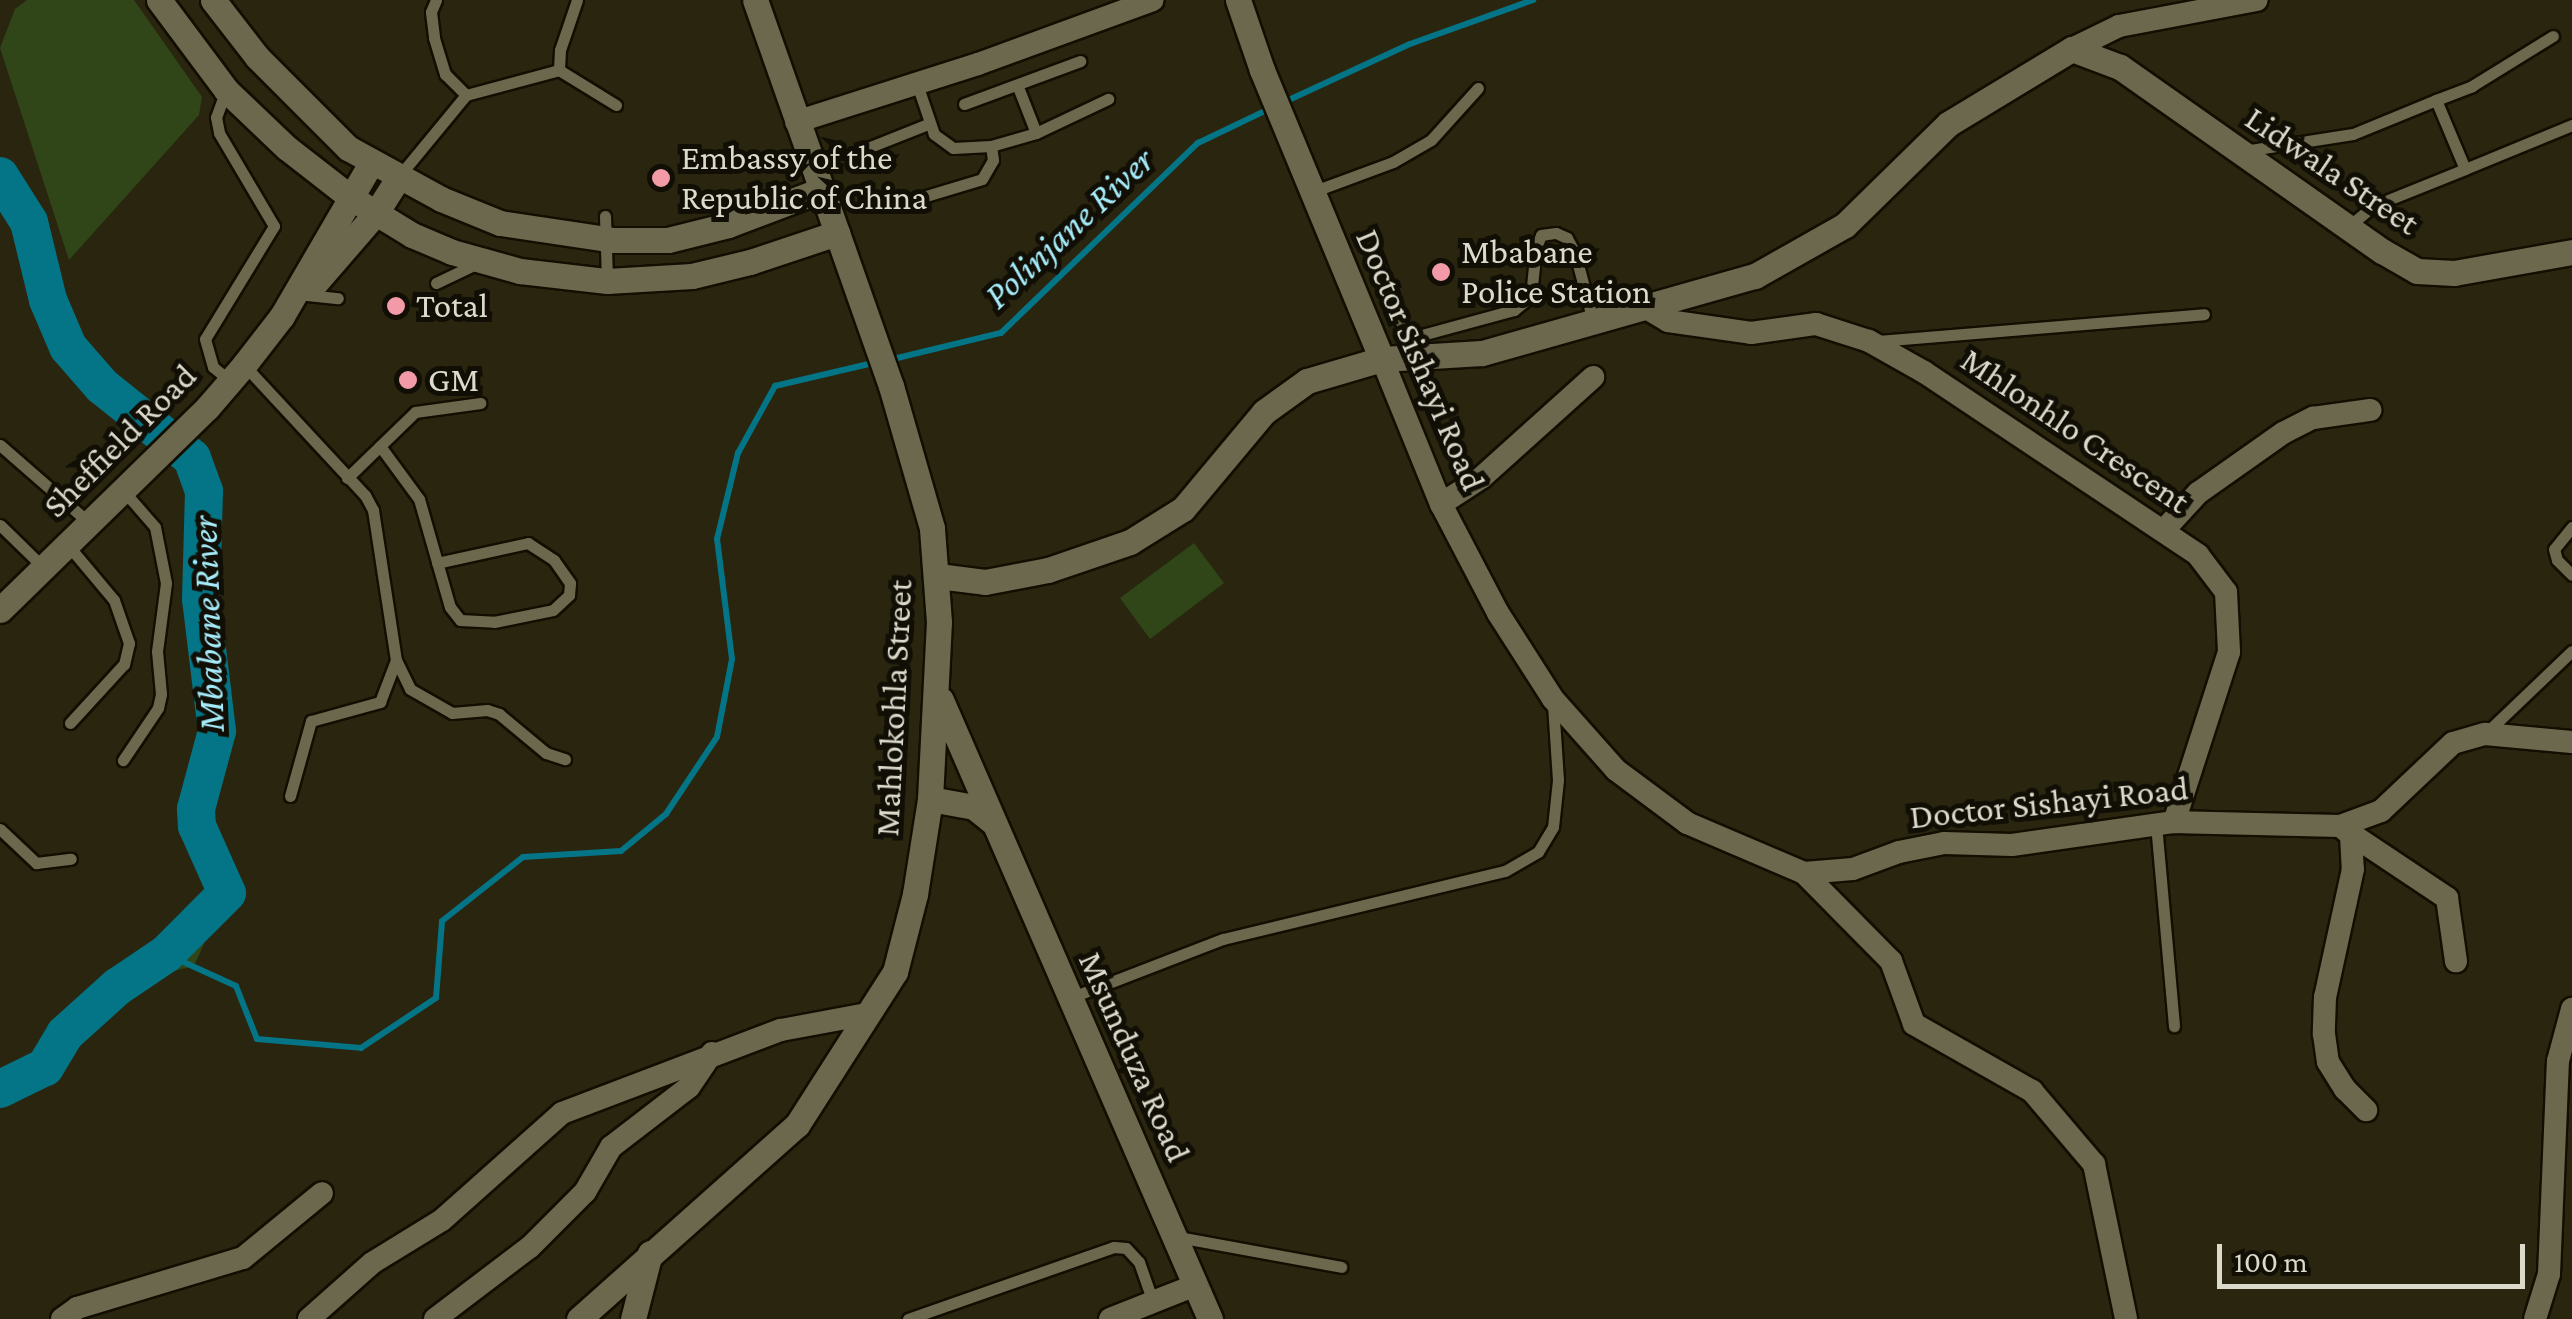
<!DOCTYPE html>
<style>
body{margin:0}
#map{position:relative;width:2572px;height:1319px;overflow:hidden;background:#29250e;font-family:"Crimson Pro",serif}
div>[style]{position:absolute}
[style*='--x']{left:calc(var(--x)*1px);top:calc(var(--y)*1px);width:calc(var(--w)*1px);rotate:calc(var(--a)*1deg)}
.green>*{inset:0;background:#304618}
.stream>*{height:6px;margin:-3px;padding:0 3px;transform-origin:3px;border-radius:3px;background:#037586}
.river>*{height:38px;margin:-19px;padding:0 19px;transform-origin:19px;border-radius:19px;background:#037586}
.roads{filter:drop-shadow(2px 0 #120e00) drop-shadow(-2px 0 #120e00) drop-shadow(0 2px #120e00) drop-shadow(0 -2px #120e00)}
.lane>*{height:11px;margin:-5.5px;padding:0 5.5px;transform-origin:5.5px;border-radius:5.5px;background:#6c684e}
.street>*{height:22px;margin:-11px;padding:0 11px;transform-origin:11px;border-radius:11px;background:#6c684e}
.secondary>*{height:25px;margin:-12.5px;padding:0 12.5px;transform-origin:12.5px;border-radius:12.5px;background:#6c684e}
.dots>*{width:28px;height:28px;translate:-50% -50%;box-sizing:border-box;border:5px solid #100e05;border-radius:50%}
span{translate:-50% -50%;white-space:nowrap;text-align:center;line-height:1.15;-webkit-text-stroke:10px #100e05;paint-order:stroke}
.poi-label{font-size:35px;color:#dcdacb}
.left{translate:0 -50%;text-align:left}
.street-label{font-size:35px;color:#dcdacb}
.water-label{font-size:38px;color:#a6ebfa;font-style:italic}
.scale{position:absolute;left:2217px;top:1244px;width:308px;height:45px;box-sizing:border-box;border:5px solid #dcdacb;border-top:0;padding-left:12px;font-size:30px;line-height:35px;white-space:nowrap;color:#dcdacb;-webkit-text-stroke:8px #100e05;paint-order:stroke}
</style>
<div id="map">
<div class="green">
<i style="clip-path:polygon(27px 0,134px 0,202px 97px,199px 115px,69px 260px,0 48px,15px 9px)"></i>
<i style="clip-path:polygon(1194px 543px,1224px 583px,1150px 639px,1120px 598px)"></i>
<i style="clip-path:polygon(227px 893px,194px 966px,158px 975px,97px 1005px,196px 897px)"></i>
</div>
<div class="stream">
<i style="--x:1280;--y:104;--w:143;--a:-24.8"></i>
<i style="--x:1410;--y:44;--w:131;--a:-19.7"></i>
<i style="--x:889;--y:360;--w:115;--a:-13.6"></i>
<i style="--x:1001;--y:333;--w:274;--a:-44"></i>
<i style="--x:1198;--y:143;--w:79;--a:-25.6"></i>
<i style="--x:166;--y:954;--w:77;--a:24.6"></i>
<i style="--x:236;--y:986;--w:57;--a:68.4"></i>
<i style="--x:257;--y:1039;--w:104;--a:4.9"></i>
<i style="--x:361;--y:1048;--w:90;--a:-33.7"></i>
<i style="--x:436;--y:998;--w:77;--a:-85.5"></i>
<i style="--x:442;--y:921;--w:103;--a:-38.3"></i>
<i style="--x:523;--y:857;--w:98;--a:-3.5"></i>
<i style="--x:621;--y:851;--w:58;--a:-39.4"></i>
<i style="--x:666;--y:814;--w:92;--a:-56.5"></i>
<i style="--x:717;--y:737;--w:79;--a:-79.1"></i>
<i style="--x:732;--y:659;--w:121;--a:-97.1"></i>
<i style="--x:717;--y:539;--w:89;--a:-76.3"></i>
<i style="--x:738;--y:453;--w:77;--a:-61.1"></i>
<i style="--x:775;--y:386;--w:105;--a:-13.2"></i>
</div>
<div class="river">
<i style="--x:0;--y:176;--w:54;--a:57.8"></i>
<i style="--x:29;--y:222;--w:80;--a:76.3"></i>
<i style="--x:48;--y:300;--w:51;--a:66.9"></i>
<i style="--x:68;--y:347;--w:52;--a:48.9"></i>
<i style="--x:102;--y:386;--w:115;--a:38.7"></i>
<i style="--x:192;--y:458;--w:35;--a:70"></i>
<i style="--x:204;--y:491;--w:108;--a:91.6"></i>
<i style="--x:201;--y:599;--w:133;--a:83.1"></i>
<i style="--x:217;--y:731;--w:81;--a:105.1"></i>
<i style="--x:196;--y:809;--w:17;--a:87"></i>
<i style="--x:197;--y:826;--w:73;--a:65.9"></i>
<i style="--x:227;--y:893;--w:86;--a:135"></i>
<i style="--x:166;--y:954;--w:59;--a:146"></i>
<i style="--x:117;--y:987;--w:70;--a:137.9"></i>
<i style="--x:65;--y:1034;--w:39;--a:121"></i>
<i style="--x:45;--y:1067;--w:50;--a:153.9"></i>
</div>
<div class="roads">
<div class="lane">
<i style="--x:436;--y:0;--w:13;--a:113"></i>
<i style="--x:431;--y:12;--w:26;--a:83"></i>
<i style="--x:434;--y:38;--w:38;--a:73"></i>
<i style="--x:445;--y:74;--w:30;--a:45"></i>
<i style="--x:577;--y:0;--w:53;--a:108.8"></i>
<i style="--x:560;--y:50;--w:20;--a:93"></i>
<i style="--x:559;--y:70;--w:67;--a:31.6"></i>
<i style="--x:1018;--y:87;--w:49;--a:68.6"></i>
<i style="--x:226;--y:90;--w:29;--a:110"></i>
<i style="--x:216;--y:117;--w:16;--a:79"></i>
<i style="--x:219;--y:133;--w:108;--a:59.4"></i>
<i style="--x:274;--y:226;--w:132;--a:121.4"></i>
<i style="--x:205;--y:339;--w:29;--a:74"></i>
<i style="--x:213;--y:367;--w:22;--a:39"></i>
<i style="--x:964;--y:104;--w:124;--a:-20.3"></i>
<i style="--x:991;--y:146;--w:47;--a:-16.1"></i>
<i style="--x:1036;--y:133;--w:80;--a:-25.3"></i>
<i style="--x:865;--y:149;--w:68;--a:-21.6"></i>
<i style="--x:2244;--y:151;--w:110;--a:-8.9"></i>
<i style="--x:2353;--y:134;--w:90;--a:-22.3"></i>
<i style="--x:2465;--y:169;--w:116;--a:-22.4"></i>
<i style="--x:400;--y:175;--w:104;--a:-50.5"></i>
<i style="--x:466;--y:95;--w:96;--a:-15"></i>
<i style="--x:1312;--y:192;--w:86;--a:-20.3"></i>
<i style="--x:1393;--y:162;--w:44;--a:-30.1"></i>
<i style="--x:1431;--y:140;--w:70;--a:-47.9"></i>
<i style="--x:906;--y:202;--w:79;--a:-16.8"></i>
<i style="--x:982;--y:179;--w:22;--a:-60"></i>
<i style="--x:993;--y:160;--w:14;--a:-98"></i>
<i style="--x:991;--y:146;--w:38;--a:177"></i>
<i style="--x:953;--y:148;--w:24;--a:-144"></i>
<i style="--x:934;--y:134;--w:53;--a:-108.8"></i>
<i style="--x:605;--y:216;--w:65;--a:88.2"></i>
<i style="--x:2348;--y:227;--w:33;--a:-40"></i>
<i style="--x:2373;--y:206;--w:99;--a:-21.9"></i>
<i style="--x:2465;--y:169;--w:75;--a:-112.8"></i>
<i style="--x:2436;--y:100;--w:39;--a:-21"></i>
<i style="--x:2472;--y:86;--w:95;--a:-31.7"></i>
<i style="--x:1376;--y:254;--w:96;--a:69.9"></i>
<i style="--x:436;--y:283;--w:47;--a:-25.5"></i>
<i style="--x:307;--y:295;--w:31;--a:6"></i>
<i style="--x:1407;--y:339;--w:111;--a:-15.2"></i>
<i style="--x:1514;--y:310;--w:22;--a:-39"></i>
<i style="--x:1531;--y:296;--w:49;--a:-84.2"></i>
<i style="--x:1536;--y:247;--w:13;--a:-67"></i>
<i style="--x:1541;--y:235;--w:15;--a:-8"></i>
<i style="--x:1556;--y:233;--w:12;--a:24"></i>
<i style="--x:1567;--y:238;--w:17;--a:62"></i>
<i style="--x:1575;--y:253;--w:70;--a:75.2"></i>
<i style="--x:1878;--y:341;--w:327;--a:-4.7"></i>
<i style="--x:244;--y:365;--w:178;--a:47.1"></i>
<i style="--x:365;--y:495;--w:17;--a:62"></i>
<i style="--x:373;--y:510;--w:152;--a:81.3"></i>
<i style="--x:396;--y:660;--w:32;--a:64"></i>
<i style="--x:410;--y:689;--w:48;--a:29.7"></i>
<i style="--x:452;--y:713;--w:35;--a:-5"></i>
<i style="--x:487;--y:710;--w:13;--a:18"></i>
<i style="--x:499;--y:714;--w:61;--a:39.7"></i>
<i style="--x:546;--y:753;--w:20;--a:18"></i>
<i style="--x:0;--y:445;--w:116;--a:41.1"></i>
<i style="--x:380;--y:446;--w:66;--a:53.7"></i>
<i style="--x:419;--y:499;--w:112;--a:74"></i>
<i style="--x:450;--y:607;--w:16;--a:52"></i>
<i style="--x:460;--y:620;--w:34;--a:3"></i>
<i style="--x:494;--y:622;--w:60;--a:-11.5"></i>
<i style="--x:553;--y:610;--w:22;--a:-43"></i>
<i style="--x:569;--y:595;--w:12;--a:-85"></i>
<i style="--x:570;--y:583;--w:28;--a:-125"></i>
<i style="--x:554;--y:560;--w:31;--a:-147"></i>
<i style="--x:528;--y:543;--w:93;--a:167.6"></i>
<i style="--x:347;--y:478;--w:95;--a:-44.1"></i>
<i style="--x:415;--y:412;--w:66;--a:-7.9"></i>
<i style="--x:122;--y:489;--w:50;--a:49"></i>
<i style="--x:155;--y:527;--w:57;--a:78.9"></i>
<i style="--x:166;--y:583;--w:69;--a:97.5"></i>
<i style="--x:157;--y:651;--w:43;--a:84.7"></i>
<i style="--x:161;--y:694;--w:14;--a:102"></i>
<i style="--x:158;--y:708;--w:63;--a:123.9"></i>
<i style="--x:0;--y:525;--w:60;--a:44.3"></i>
<i style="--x:2572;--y:527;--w:28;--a:129"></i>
<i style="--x:2554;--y:549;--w:11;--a:75"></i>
<i style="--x:2557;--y:560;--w:21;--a:45"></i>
<i style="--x:67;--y:544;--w:73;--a:50"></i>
<i style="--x:114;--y:600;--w:46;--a:70.8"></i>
<i style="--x:129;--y:643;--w:22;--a:103"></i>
<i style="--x:124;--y:664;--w:80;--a:132.5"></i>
<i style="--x:2485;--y:734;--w:120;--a:-43.7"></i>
<i style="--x:290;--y:796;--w:78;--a:-74.4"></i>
<i style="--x:311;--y:721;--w:72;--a:-15.4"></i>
<i style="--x:380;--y:702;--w:45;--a:-69.1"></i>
<i style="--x:2156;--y:824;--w:203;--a:84.9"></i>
<i style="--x:0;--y:829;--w:50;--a:43.4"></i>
<i style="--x:36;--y:863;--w:35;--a:-7"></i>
<i style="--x:1070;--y:998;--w:164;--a:-21.1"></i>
<i style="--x:1223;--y:939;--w:290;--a:-13.6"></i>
<i style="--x:1505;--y:871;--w:38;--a:-30"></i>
<i style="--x:1538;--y:852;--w:29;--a:-59"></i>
<i style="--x:1553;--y:827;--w:47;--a:-83.9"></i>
<i style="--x:1558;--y:780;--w:76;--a:-93.8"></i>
<i style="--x:1178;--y:1237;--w:166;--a:10.4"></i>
<i style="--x:908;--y:1319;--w:218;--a:-19.3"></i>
<i style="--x:1114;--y:1247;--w:12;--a:5"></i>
<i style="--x:1126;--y:1248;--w:19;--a:47"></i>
<i style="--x:1139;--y:1262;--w:42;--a:70.7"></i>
</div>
<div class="street">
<i style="--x:2072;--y:49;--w:52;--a:-26.1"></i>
<i style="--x:2119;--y:26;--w:140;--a:-10.7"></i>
<i style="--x:796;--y:122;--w:191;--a:-17.7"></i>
<i style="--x:978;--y:64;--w:186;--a:-20.1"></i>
<i style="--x:1643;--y:306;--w:29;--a:31"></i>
<i style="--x:1668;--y:321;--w:84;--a:8.2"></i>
<i style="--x:1751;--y:333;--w:66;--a:-7.9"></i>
<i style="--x:1816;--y:324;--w:56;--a:17.8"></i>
<i style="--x:1869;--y:341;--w:63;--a:29.4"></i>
<i style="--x:1924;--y:372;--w:329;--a:33.7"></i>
<i style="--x:2198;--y:555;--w:46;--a:52.9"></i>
<i style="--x:2226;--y:592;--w:60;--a:87.1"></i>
<i style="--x:2229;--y:652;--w:179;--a:107.9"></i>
<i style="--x:1382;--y:359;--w:157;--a:67.9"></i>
<i style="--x:1441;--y:504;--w:123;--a:62.4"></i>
<i style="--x:1498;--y:613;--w:102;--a:57.4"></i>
<i style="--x:1553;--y:699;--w:95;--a:48.4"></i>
<i style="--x:1616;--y:770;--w:89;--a:36.7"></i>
<i style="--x:1687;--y:823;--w:127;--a:23.1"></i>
<i style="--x:1804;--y:873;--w:49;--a:-4.7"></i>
<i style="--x:1853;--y:869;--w:49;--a:-20.3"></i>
<i style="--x:1899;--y:852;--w:46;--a:-11.3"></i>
<i style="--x:1944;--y:843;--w:68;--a:1.7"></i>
<i style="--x:2012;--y:845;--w:164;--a:-8.1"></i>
<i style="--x:2174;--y:822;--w:166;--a:1.4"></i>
<i style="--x:2340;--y:826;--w:44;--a:-20.1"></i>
<i style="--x:2381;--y:811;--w:99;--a:-43.4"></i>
<i style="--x:2453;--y:743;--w:33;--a:-16"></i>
<i style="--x:2485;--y:734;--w:87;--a:5.3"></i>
<i style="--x:1441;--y:504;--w:48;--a:-33"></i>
<i style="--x:1481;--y:478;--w:151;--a:-42"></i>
<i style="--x:2163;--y:531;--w:52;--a:-47.4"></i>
<i style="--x:2198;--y:493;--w:104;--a:-35.2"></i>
<i style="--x:2283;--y:433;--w:34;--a:-27"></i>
<i style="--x:2313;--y:418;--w:58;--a:-8"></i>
<i style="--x:2345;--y:830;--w:123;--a:33.7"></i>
<i style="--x:2447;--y:898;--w:64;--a:81.9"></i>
<i style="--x:2351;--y:835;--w:34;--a:87"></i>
<i style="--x:2353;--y:869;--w:131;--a:102.3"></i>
<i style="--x:2325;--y:997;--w:37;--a:92"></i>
<i style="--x:2324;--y:1034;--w:28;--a:82"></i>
<i style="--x:2328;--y:1062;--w:32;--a:58"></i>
<i style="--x:2345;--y:1089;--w:30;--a:45"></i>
<i style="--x:1804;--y:873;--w:124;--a:45.3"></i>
<i style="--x:1891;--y:961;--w:67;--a:69.9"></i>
<i style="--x:1914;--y:1024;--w:136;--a:29.6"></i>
<i style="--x:2032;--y:1091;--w:96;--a:49.7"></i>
<i style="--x:2094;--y:1164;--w:158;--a:78.3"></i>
<i style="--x:62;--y:1319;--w:19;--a:-36"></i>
<i style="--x:77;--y:1308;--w:173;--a:-16.8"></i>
<i style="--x:243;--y:1258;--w:102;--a:-39.4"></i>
<i style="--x:309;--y:1319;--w:84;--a:-41.6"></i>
<i style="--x:372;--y:1263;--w:82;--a:-31.6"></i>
<i style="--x:442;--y:1220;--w:161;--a:-41.7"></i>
<i style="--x:562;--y:1113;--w:234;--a:-20.8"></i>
<i style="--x:781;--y:1030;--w:87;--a:-10.5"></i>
<i style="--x:435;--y:1319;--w:119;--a:-37.2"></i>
<i style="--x:530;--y:1247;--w:78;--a:-45"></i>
<i style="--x:585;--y:1192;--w:52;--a:-60"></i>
<i style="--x:611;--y:1147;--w:98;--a:-37.6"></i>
<i style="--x:689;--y:1087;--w:41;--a:-55.9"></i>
<i style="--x:1110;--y:1319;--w:92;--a:-21.6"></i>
<i style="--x:2535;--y:1319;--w:47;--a:-72.7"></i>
<i style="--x:2549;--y:1274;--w:213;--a:-87.6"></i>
<i style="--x:2558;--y:1061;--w:54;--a:-74.9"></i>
</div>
<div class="secondary">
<i style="--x:159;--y:0;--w:112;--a:53.3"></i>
<i style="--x:226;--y:90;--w:84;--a:43.6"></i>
<i style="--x:287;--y:148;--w:80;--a:37.9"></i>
<i style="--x:350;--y:197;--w:73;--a:31.5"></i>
<i style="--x:412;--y:235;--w:43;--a:23"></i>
<i style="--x:452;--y:252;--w:71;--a:15.6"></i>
<i style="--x:520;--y:271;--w:88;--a:6.6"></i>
<i style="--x:607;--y:281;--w:85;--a:-3.4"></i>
<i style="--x:692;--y:276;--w:60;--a:-13.6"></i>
<i style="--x:750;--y:262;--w:92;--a:-18.4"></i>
<i style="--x:213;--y:0;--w:72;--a:52.3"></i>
<i style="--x:257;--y:57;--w:129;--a:45"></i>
<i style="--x:348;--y:148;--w:106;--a:28.7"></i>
<i style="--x:441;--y:199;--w:64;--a:22.1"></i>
<i style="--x:500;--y:223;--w:115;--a:8.5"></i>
<i style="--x:614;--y:240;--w:54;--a:0"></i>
<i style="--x:668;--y:240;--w:62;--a:-14"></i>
<i style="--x:728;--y:225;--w:99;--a:-20.6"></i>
<i style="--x:1238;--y:0;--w:74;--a:71.1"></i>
<i style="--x:1262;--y:70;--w:313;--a:67.5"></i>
<i style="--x:311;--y:288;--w:99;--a:-49.1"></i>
<i style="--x:376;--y:213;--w:41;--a:-57.8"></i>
<i style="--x:938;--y:576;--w:47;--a:7.3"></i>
<i style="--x:985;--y:582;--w:64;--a:-10.8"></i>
<i style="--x:1048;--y:570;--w:87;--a:-18.9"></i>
<i style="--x:1130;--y:542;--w:62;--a:-31.9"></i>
<i style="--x:1183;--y:509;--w:126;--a:-50.1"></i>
<i style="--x:1264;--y:412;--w:53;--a:-35.8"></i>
<i style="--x:1307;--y:381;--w:78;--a:-16.3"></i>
<i style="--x:1382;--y:359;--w:100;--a:-3.4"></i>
<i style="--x:1482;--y:353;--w:284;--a:-15.8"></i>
<i style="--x:1755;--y:276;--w:103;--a:-29.5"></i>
<i style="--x:1845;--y:225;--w:144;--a:-44.4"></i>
<i style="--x:1948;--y:124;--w:145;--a:-31.2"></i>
<i style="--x:2072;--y:49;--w:51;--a:20.6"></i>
<i style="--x:2120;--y:67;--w:320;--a:35.1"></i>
<i style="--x:2382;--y:251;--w:40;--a:29.7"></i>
<i style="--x:2417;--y:271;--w:37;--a:3"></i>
<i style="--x:2454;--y:273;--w:120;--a:-10.1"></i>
<i style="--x:0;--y:610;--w:289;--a:-44.3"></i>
<i style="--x:207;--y:408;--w:57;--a:-49.3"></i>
<i style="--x:244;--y:365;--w:62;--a:-52.2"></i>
<i style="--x:282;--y:316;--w:177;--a:-59.8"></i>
<i style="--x:941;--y:700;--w:675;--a:66.51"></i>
<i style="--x:930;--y:799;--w:45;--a:10.3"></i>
<i style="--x:974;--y:807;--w:26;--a:39"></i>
<i style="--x:579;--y:1319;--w:292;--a:-41.7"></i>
<i style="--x:797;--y:1125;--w:182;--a:-57.4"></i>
<i style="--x:895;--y:972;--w:81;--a:-75.6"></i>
<i style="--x:915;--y:894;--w:96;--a:-81"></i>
<i style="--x:930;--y:799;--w:177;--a:-87.1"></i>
<i style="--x:939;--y:622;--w:94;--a:-94.3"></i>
<i style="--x:932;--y:528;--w:148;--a:-106.1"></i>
<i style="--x:891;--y:386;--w:409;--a:-109.4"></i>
<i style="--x:633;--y:1319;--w:68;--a:-75.6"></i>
</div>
</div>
<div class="dots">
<i style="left:661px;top:178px;background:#f39aa8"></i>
<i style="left:1441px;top:272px;background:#f39aa8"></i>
<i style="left:396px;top:306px;background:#f39aa8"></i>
<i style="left:408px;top:380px;background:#f39aa8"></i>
</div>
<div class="poi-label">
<span class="left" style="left:681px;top:178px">Embassy of the<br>Republic of China</span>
<span class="left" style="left:1461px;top:272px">Mbabane<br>Police Station</span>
<span class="left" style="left:416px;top:306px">Total</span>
<span class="left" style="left:428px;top:380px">GM</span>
</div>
<div class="street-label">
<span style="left:2332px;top:171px;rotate:34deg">Lidwala Street</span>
<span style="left:1420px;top:360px;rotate:67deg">Doctor Sishayi Road</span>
<span style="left:2075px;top:431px;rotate:34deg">Mhlonhlo Crescent</span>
<span style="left:120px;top:441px;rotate:-45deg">Sheffield Road</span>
<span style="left:894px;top:708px;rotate:-87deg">Mahlokohla Street</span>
<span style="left:2049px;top:803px;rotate:-6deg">Doctor Sishayi Road</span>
<span style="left:1134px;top:1057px;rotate:66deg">Msunduza Road</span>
</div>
<div class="water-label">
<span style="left:1069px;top:228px;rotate:-43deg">Polinjane River</span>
<span style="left:208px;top:624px;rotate:-92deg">Mbabane River</span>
</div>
<div class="scale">100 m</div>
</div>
